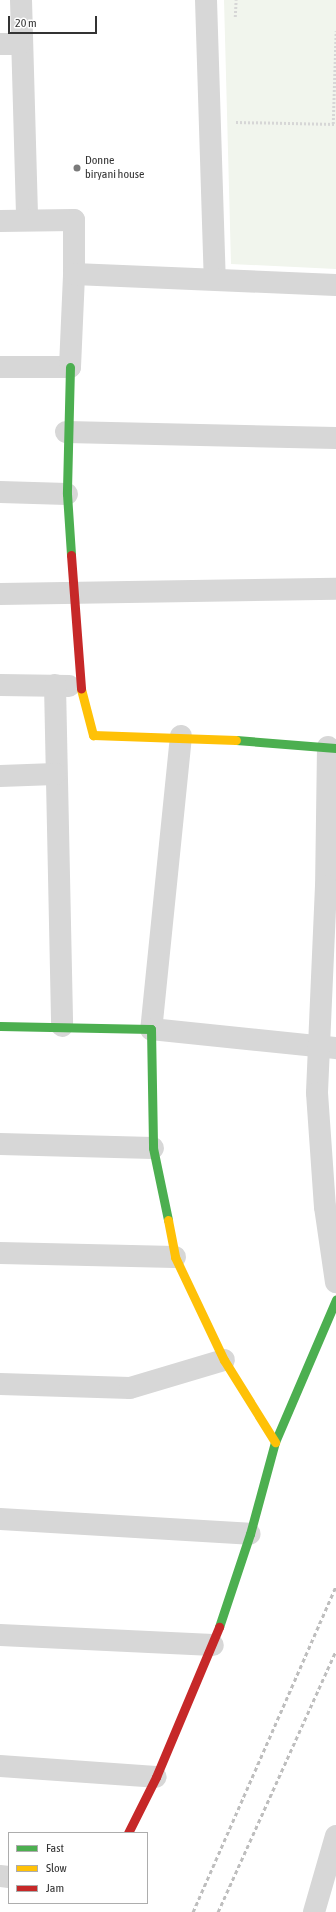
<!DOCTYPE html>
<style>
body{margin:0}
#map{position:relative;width:336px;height:1912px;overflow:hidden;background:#fff;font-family:"Asap Condensed",sans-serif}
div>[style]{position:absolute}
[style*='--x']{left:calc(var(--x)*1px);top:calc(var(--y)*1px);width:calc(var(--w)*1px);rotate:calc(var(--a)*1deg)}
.green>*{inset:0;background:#f1f5ed}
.path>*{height:2.5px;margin-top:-1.25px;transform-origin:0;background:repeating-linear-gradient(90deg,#d6d6d6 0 2px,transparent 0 4px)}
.street>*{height:22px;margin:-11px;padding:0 11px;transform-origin:11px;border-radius:11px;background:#d7d7d7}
.fast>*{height:9px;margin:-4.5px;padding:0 4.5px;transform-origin:4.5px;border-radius:4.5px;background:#4caf50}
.slow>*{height:9px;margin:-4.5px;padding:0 4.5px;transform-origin:4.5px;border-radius:4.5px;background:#ffc107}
.jam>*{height:9px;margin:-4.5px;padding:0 4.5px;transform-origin:4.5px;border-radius:4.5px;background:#c62828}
.rail>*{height:3px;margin-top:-1.5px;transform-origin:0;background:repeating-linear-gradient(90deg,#bebebe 0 4px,transparent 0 7px)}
.dots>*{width:11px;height:11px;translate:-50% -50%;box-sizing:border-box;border:2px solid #fff;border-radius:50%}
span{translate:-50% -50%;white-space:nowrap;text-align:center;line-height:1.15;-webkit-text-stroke:4px #fff;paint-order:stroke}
.poi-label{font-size:12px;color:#333}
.left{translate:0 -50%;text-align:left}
.legend{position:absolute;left:8px;top:1832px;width:140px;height:72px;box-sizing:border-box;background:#fff;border:1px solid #adadad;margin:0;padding:5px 7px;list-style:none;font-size:12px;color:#333}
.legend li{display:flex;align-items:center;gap:8px;height:20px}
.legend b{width:20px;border:1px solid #adadad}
.scale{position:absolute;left:8px;top:16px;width:89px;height:18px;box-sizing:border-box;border:2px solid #333;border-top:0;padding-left:5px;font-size:12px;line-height:14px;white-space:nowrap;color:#333;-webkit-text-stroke:3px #fff;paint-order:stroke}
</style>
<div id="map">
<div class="green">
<i style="clip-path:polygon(224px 0,336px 0,336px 269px,231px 264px)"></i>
</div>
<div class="path">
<i style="--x:235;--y:17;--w:17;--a:-87"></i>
<i style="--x:236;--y:122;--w:100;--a:1.1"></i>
<i style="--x:333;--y:124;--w:93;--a:-88.2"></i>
</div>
<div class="street">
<i style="--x:21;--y:0;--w:220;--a:88.4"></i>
<i style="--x:206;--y:0;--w:279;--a:88.2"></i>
<i style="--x:0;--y:44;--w:20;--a:0"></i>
<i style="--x:0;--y:221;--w:74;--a:-0.8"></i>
<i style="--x:74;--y:220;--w:54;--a:90"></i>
<i style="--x:0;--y:367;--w:70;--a:0"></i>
<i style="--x:70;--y:367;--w:93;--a:-87.5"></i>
<i style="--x:74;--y:274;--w:262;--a:2.4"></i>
<i style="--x:66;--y:432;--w:270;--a:1.3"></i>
<i style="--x:0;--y:492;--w:67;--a:1.7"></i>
<i style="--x:0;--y:594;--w:336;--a:-0.9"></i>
<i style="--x:0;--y:685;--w:69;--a:0.8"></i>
<i style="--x:55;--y:685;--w:341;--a:88.8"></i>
<i style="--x:181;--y:736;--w:295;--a:95.8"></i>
<i style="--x:151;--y:1029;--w:186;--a:5.9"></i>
<i style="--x:328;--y:747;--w:139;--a:90.8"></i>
<i style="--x:326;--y:886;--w:207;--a:92.5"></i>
<i style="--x:317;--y:1093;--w:114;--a:86"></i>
<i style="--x:325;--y:1207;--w:76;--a:81.7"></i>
<i style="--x:0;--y:776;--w:55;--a:-2.1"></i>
<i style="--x:0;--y:1144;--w:153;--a:1.5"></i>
<i style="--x:0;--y:1253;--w:175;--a:1.3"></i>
<i style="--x:0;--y:1384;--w:130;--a:1.8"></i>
<i style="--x:130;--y:1388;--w:98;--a:-16.6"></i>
<i style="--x:0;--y:1519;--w:250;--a:3.4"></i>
<i style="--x:0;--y:1635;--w:213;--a:2.7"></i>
<i style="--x:0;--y:1766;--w:156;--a:4"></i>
<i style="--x:0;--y:1876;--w:9;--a:6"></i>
<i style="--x:314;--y:1912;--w:79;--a:-73.9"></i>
</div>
<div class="fast">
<i style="--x:70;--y:367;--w:127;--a:91.4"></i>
<i style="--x:67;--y:494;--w:61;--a:86.2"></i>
<i style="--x:236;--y:740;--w:100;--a:4.6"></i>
<i style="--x:0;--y:1026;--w:151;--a:1.1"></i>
<i style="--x:151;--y:1029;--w:119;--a:89"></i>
<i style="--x:153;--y:1148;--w:74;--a:78.2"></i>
<i style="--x:219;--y:1627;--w:98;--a:-71.6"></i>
<i style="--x:250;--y:1534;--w:95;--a:-74.8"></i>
<i style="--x:275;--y:1442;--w:155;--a:-66.8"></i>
</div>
<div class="slow">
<i style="--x:81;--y:689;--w:48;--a:75.4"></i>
<i style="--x:93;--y:735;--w:143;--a:2"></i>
<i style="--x:168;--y:1220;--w:38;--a:79"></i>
<i style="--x:175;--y:1257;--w:114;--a:64.6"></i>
<i style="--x:224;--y:1360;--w:97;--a:58.1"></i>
</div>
<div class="jam">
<i style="--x:71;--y:555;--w:134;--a:85.7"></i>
<i style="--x:128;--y:1833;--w:63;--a:-63.4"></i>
<i style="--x:156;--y:1777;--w:163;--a:-67.2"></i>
</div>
<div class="rail">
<i style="--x:193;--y:1912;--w:355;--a:-66.3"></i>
<i style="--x:218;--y:1912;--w:286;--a:-65.7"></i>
</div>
<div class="dots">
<i style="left:77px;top:168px;background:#7a7a7a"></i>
</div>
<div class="poi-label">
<span class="left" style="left:85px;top:168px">Donne<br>biryani house</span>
</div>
<ul class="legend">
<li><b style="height:5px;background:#4caf50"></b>Fast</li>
<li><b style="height:5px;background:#ffc107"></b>Slow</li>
<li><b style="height:5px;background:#c62828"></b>Jam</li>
</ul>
<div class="scale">20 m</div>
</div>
